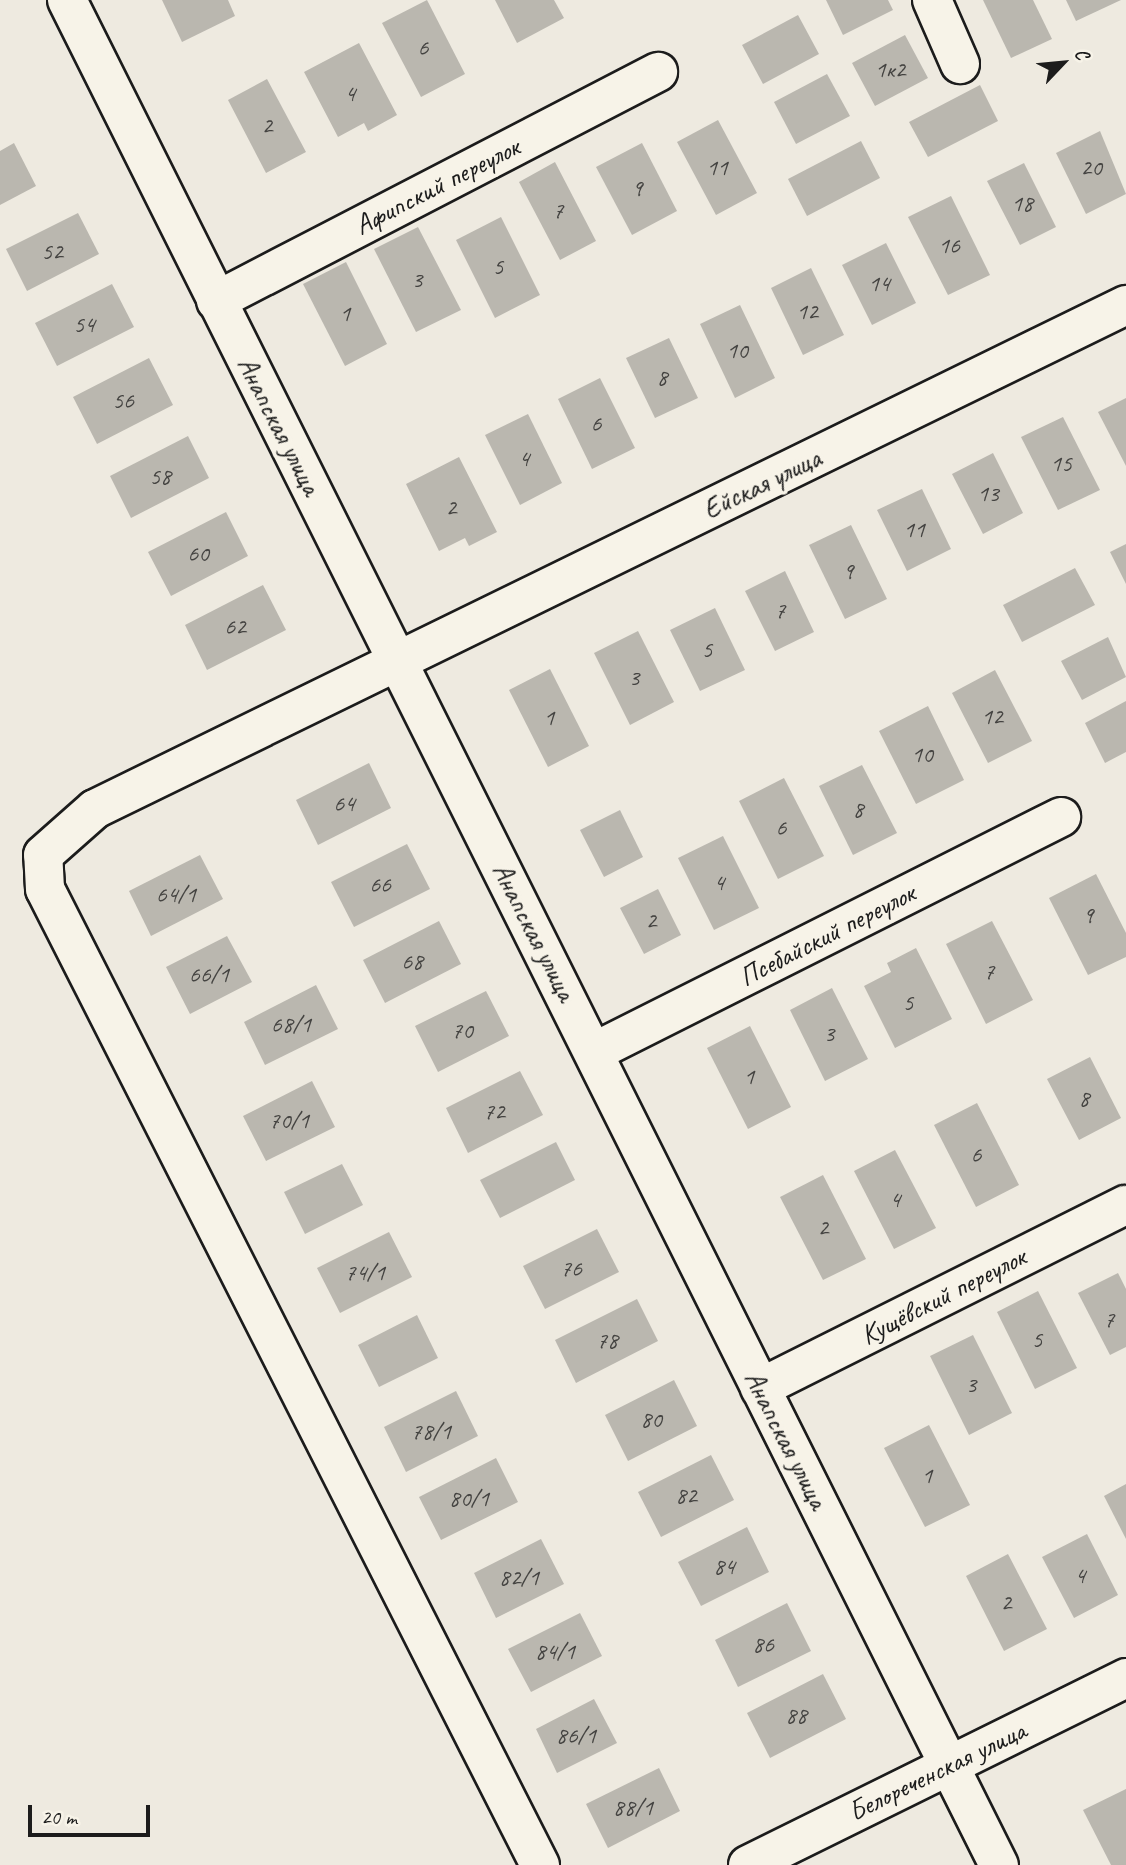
<!DOCTYPE html>
<meta charset="utf-8">
<style>
body{margin:0}
#map{position:relative;width:1126px;height:1865px;overflow:hidden;background:#eeeae0;font-family:Caveat,sans-serif}
div>[style]{position:absolute}
[style*='--x']{left:calc(var(--x)*1px);top:calc(var(--y)*1px);width:calc(var(--w)*1px);rotate:calc(var(--a)*1deg)}
.building>*{inset:0;background:#bab7af}
.roads{filter:drop-shadow(2px 0 #1c1c1c) drop-shadow(-2px 0 #1c1c1c) drop-shadow(0 2px #1c1c1c) drop-shadow(0 -2px #1c1c1c)}
.minor>*{height:38px;margin:-19px;padding:0 19px;transform-origin:19px;border-radius:19px;background:#f7f3e8}
span{translate:-50% -50%;white-space:nowrap;text-align:center;line-height:1.15;-webkit-text-stroke:7px #f7f3e8;paint-order:stroke}
.number-label{font-size:24px;color:#444341}
.number-label span{-webkit-text-stroke-width:0}
.street-label{font-size:28px;color:#1c1c1c}
.north{position:absolute;left:1028px;top:28px;width:70px;height:70px;-webkit-text-stroke:5px #f7f3e8;paint-order:stroke;rotate:64deg;font-size:19px;font-weight:700;line-height:28px;text-align:center;color:#1c1c1c}
.north::after{content:'';display:block;margin:auto;width:24px;height:32px;background:#1c1c1c;clip-path:polygon(50% 0,100% 100%,50% 72%,0 100%)}
.scale{position:absolute;left:28px;top:1805px;width:122px;height:32px;box-sizing:border-box;border:4px solid #1c1c1c;border-top:0;padding-left:9px;font-size:21px;line-height:24px;white-space:nowrap;color:#1c1c1c;-webkit-text-stroke:5px #f7f3e8;paint-order:stroke}
</style>
<div id="map">
<div class="building">
<i style="clip-path:polygon(162px 0,228px 0,235px 16px,182px 42px)"></i>
<i style="clip-path:polygon(427px 0,465px 74px,421px 97px,382px 23px)"></i>
<i style="clip-path:polygon(495px 0,554px 0,564px 18px,517px 43px)"></i>
<i style="clip-path:polygon(826px 0,888px 0,893px 10px,843px 35px)"></i>
<i style="clip-path:polygon(983px 0,1033px 0,1052px 39px,1011px 58px)"></i>
<i style="clip-path:polygon(1066px 0,1121px 0,1076px 21px)"></i>
<i style="clip-path:polygon(798px 15px,819px 54px,763px 84px,742px 45px)"></i>
<i style="clip-path:polygon(905px 35px,928px 78px,875px 106px,852px 63px)"></i>
<i style="clip-path:polygon(359px 43px,397px 115px,368px 131px,364px 123px,338px 137px,304px 72px)"></i>
<i style="clip-path:polygon(827px 74px,850px 116px,796px 144px,774px 102px)"></i>
<i style="clip-path:polygon(267px 79px,306px 152px,266px 173px,228px 100px)"></i>
<i style="clip-path:polygon(980px 85px,998px 121px,928px 157px,909px 122px)"></i>
<i style="clip-path:polygon(718px 120px,757px 193px,716px 215px,677px 142px)"></i>
<i style="clip-path:polygon(1100px 131px,1126px 194px,1086px 214px,1056px 153px)"></i>
<i style="clip-path:polygon(861px 141px,880px 178px,807px 216px,788px 179px)"></i>
<i style="clip-path:polygon(14px 143px,36px 186px,0 205px,0 151px)"></i>
<i style="clip-path:polygon(642px 143px,677px 211px,632px 235px,596px 167px)"></i>
<i style="clip-path:polygon(555px 162px,596px 241px,560px 260px,519px 182px)"></i>
<i style="clip-path:polygon(1024px 163px,1056px 227px,1020px 245px,987px 181px)"></i>
<i style="clip-path:polygon(951px 196px,990px 275px,948px 295px,908px 217px)"></i>
<i style="clip-path:polygon(78px 213px,99px 254px,27px 291px,6px 249px)"></i>
<i style="clip-path:polygon(501px 217px,540px 295px,495px 318px,456px 240px)"></i>
<i style="clip-path:polygon(418px 227px,461px 310px,416px 332px,374px 249px)"></i>
<i style="clip-path:polygon(886px 243px,916px 303px,872px 325px,842px 265px)"></i>
<i style="clip-path:polygon(346px 262px,387px 344px,345px 366px,303px 284px)"></i>
<i style="clip-path:polygon(811px 268px,844px 335px,803px 355px,771px 288px)"></i>
<i style="clip-path:polygon(112px 284px,134px 327px,57px 366px,35px 323px)"></i>
<i style="clip-path:polygon(740px 305px,775px 378px,735px 398px,700px 324px)"></i>
<i style="clip-path:polygon(669px 338px,698px 398px,655px 418px,626px 358px)"></i>
<i style="clip-path:polygon(149px 358px,173px 405px,97px 444px,73px 397px)"></i>
<i style="clip-path:polygon(600px 378px,635px 448px,592px 469px,558px 399px)"></i>
<i style="clip-path:polygon(1126px 398px,1126px 466px,1098px 412px)"></i>
<i style="clip-path:polygon(528px 414px,562px 483px,520px 505px,485px 435px)"></i>
<i style="clip-path:polygon(1063px 417px,1100px 490px,1058px 510px,1021px 437px)"></i>
<i style="clip-path:polygon(188px 436px,209px 478px,131px 518px,110px 476px)"></i>
<i style="clip-path:polygon(993px 453px,1023px 513px,983px 534px,952px 474px)"></i>
<i style="clip-path:polygon(459px 457px,497px 532px,469px 546px,465px 538px,439px 551px,406px 484px)"></i>
<i style="clip-path:polygon(922px 489px,951px 549px,907px 571px,877px 510px)"></i>
<i style="clip-path:polygon(226px 512px,248px 556px,171px 596px,148px 552px)"></i>
<i style="clip-path:polygon(851px 525px,887px 599px,845px 619px,809px 545px)"></i>
<i style="clip-path:polygon(1126px 544px,1126px 584px,1110px 552px)"></i>
<i style="clip-path:polygon(1075px 568px,1095px 605px,1022px 642px,1003px 605px)"></i>
<i style="clip-path:polygon(785px 571px,814px 632px,775px 651px,745px 591px)"></i>
<i style="clip-path:polygon(263px 585px,286px 630px,207px 670px,185px 625px)"></i>
<i style="clip-path:polygon(715px 608px,745px 670px,700px 691px,670px 630px)"></i>
<i style="clip-path:polygon(638px 631px,674px 702px,630px 725px,594px 653px)"></i>
<i style="clip-path:polygon(1108px 637px,1126px 677px,1082px 700px,1061px 661px)"></i>
<i style="clip-path:polygon(550px 669px,589px 746px,548px 767px,509px 690px)"></i>
<i style="clip-path:polygon(995px 670px,1032px 741px,988px 763px,952px 693px)"></i>
<i style="clip-path:polygon(1126px 701px,1126px 752px,1105px 763px,1085px 723px)"></i>
<i style="clip-path:polygon(928px 706px,964px 780px,916px 804px,879px 731px)"></i>
<i style="clip-path:polygon(369px 763px,391px 808px,318px 845px,296px 800px)"></i>
<i style="clip-path:polygon(862px 765px,897px 833px,853px 855px,819px 786px)"></i>
<i style="clip-path:polygon(784px 778px,824px 856px,778px 879px,739px 801px)"></i>
<i style="clip-path:polygon(620px 810px,643px 857px,604px 877px,580px 830px)"></i>
<i style="clip-path:polygon(723px 836px,759px 908px,714px 930px,678px 858px)"></i>
<i style="clip-path:polygon(407px 844px,430px 889px,354px 927px,331px 882px)"></i>
<i style="clip-path:polygon(200px 855px,223px 899px,151px 936px,129px 891px)"></i>
<i style="clip-path:polygon(1096px 874px,1126px 933px,1126px 957px,1088px 975px,1049px 898px)"></i>
<i style="clip-path:polygon(658px 889px,681px 935px,644px 954px,620px 908px)"></i>
<i style="clip-path:polygon(439px 921px,461px 964px,385px 1003px,363px 960px)"></i>
<i style="clip-path:polygon(992px 921px,1033px 1000px,986px 1024px,946px 944px)"></i>
<i style="clip-path:polygon(227px 936px,252px 982px,190px 1014px,166px 967px)"></i>
<i style="clip-path:polygon(916px 948px,952px 1019px,895px 1048px,864px 986px,891px 972px,887px 963px)"></i>
<i style="clip-path:polygon(316px 985px,338px 1029px,265px 1065px,244px 1022px)"></i>
<i style="clip-path:polygon(832px 988px,868px 1059px,825px 1081px,790px 1010px)"></i>
<i style="clip-path:polygon(486px 991px,509px 1036px,438px 1072px,415px 1026px)"></i>
<i style="clip-path:polygon(750px 1026px,791px 1107px,748px 1129px,707px 1048px)"></i>
<i style="clip-path:polygon(1090px 1057px,1121px 1118px,1079px 1140px,1047px 1079px)"></i>
<i style="clip-path:polygon(520px 1071px,543px 1115px,468px 1153px,446px 1108px)"></i>
<i style="clip-path:polygon(312px 1081px,335px 1127px,266px 1161px,243px 1116px)"></i>
<i style="clip-path:polygon(977px 1103px,1019px 1185px,976px 1207px,934px 1125px)"></i>
<i style="clip-path:polygon(556px 1142px,575px 1180px,500px 1218px,480px 1180px)"></i>
<i style="clip-path:polygon(895px 1150px,936px 1228px,894px 1249px,854px 1171px)"></i>
<i style="clip-path:polygon(342px 1164px,363px 1205px,305px 1234px,284px 1192px)"></i>
<i style="clip-path:polygon(823px 1175px,866px 1259px,823px 1280px,780px 1197px)"></i>
<i style="clip-path:polygon(597px 1229px,619px 1272px,545px 1309px,523px 1266px)"></i>
<i style="clip-path:polygon(389px 1232px,412px 1277px,340px 1313px,317px 1268px)"></i>
<i style="clip-path:polygon(1118px 1273px,1126px 1289px,1126px 1347px,1110px 1355px,1078px 1293px)"></i>
<i style="clip-path:polygon(1038px 1291px,1077px 1368px,1035px 1389px,997px 1312px)"></i>
<i style="clip-path:polygon(637px 1299px,658px 1341px,576px 1383px,555px 1340px)"></i>
<i style="clip-path:polygon(417px 1315px,438px 1358px,379px 1387px,358px 1345px)"></i>
<i style="clip-path:polygon(973px 1335px,1012px 1413px,969px 1435px,930px 1356px)"></i>
<i style="clip-path:polygon(674px 1380px,697px 1426px,628px 1461px,605px 1415px)"></i>
<i style="clip-path:polygon(456px 1391px,478px 1436px,406px 1472px,384px 1427px)"></i>
<i style="clip-path:polygon(929px 1425px,970px 1505px,925px 1527px,884px 1448px)"></i>
<i style="clip-path:polygon(711px 1455px,734px 1500px,661px 1537px,638px 1492px)"></i>
<i style="clip-path:polygon(496px 1458px,518px 1502px,441px 1540px,419px 1497px)"></i>
<i style="clip-path:polygon(1126px 1484px,1126px 1539px,1104px 1496px)"></i>
<i style="clip-path:polygon(747px 1527px,769px 1572px,701px 1606px,678px 1562px)"></i>
<i style="clip-path:polygon(1087px 1534px,1118px 1595px,1074px 1618px,1042px 1557px)"></i>
<i style="clip-path:polygon(541px 1539px,564px 1584px,496px 1618px,474px 1573px)"></i>
<i style="clip-path:polygon(1008px 1554px,1047px 1629px,1004px 1651px,966px 1576px)"></i>
<i style="clip-path:polygon(787px 1603px,811px 1651px,738px 1687px,715px 1640px)"></i>
<i style="clip-path:polygon(580px 1613px,602px 1656px,531px 1692px,508px 1649px)"></i>
<i style="clip-path:polygon(823px 1674px,846px 1719px,770px 1758px,747px 1713px)"></i>
<i style="clip-path:polygon(594px 1699px,617px 1743px,557px 1773px,536px 1729px)"></i>
<i style="clip-path:polygon(659px 1768px,680px 1811px,608px 1848px,586px 1804px)"></i>
<i style="clip-path:polygon(1126px 1789px,1126px 1865px,1111px 1865px,1083px 1810px)"></i>
</div>
<div class="roads">
<div class="minor">
<i style="--x:67;--y:0;--w:2085;--a:63.45"></i>
<i style="--x:932;--y:0;--w:70;--a:66.4"></i>
<i style="--x:216;--y:301;--w:498;--a:-27.4"></i>
<i style="--x:594;--y:1052;--w:523;--a:-26.71"></i>
<i style="--x:760;--y:1388;--w:409;--a:-26.6"></i>
<i style="--x:540;--y:1865;--w:1094;--a:-116.89"></i>
<i style="--x:45;--y:889;--w:34;--a:-93"></i>
<i style="--x:43;--y:855;--w:69;--a:-41.5"></i>
<i style="--x:95;--y:809;--w:1148;--a:-26.05"></i>
<i style="--x:748;--y:1865;--w:422;--a:-26.3"></i>
</div>
</div>
<div class="number-label">
<span style="left:423px;top:48px">6</span>
<span style="left:890px;top:70px">1к2</span>
<span style="left:350px;top:94px">4</span>
<span style="left:267px;top:126px">2</span>
<span style="left:717px;top:168px">11</span>
<span style="left:1091px;top:168px">20</span>
<span style="left:637px;top:189px">9</span>
<span style="left:1022px;top:204px">18</span>
<span style="left:558px;top:211px">7</span>
<span style="left:949px;top:246px">16</span>
<span style="left:52px;top:252px">52</span>
<span style="left:498px;top:267px">5</span>
<span style="left:417px;top:280px">3</span>
<span style="left:879px;top:284px">14</span>
<span style="left:807px;top:312px">12</span>
<span style="left:345px;top:314px">1</span>
<span style="left:84px;top:325px">54</span>
<span style="left:737px;top:351px">10</span>
<span style="left:662px;top:378px">8</span>
<span style="left:123px;top:401px">56</span>
<span style="left:596px;top:424px">6</span>
<span style="left:524px;top:459px">4</span>
<span style="left:1061px;top:464px">15</span>
<span style="left:160px;top:477px">58</span>
<span style="left:988px;top:494px">13</span>
<span style="left:451px;top:508px">2</span>
<span style="left:914px;top:530px">11</span>
<span style="left:198px;top:554px">60</span>
<span style="left:848px;top:572px">9</span>
<span style="left:780px;top:611px">7</span>
<span style="left:235px;top:627px">62</span>
<span style="left:707px;top:650px">5</span>
<span style="left:634px;top:678px">3</span>
<span style="left:992px;top:717px">12</span>
<span style="left:549px;top:718px">1</span>
<span style="left:922px;top:755px">10</span>
<span style="left:344px;top:804px">64</span>
<span style="left:858px;top:810px">8</span>
<span style="left:781px;top:828px">6</span>
<span style="left:719px;top:883px">4</span>
<span style="left:380px;top:885px">66</span>
<span style="left:176px;top:895px">64/1</span>
<span style="left:1088px;top:916px">9</span>
<span style="left:651px;top:921px">2</span>
<span style="left:412px;top:962px">68</span>
<span style="left:989px;top:972px">7</span>
<span style="left:209px;top:975px">66/1</span>
<span style="left:908px;top:1003px">5</span>
<span style="left:291px;top:1025px">68/1</span>
<span style="left:462px;top:1031px">70</span>
<span style="left:829px;top:1034px">3</span>
<span style="left:749px;top:1077px">1</span>
<span style="left:1084px;top:1099px">8</span>
<span style="left:494px;top:1112px">72</span>
<span style="left:289px;top:1121px">70/1</span>
<span style="left:976px;top:1155px">6</span>
<span style="left:895px;top:1200px">4</span>
<span style="left:823px;top:1228px">2</span>
<span style="left:571px;top:1269px">76</span>
<span style="left:365px;top:1273px">74/1</span>
<span style="left:1109px;top:1320px">7</span>
<span style="left:1037px;top:1340px">5</span>
<span style="left:607px;top:1341px">78</span>
<span style="left:971px;top:1385px">3</span>
<span style="left:651px;top:1420px">80</span>
<span style="left:431px;top:1432px">78/1</span>
<span style="left:927px;top:1476px">1</span>
<span style="left:686px;top:1496px">82</span>
<span style="left:469px;top:1499px">80/1</span>
<span style="left:724px;top:1567px">84</span>
<span style="left:1080px;top:1576px">4</span>
<span style="left:519px;top:1578px">82/1</span>
<span style="left:1006px;top:1603px">2</span>
<span style="left:763px;top:1645px">86</span>
<span style="left:555px;top:1652px">84/1</span>
<span style="left:796px;top:1716px">88</span>
<span style="left:576px;top:1736px">86/1</span>
<span style="left:633px;top:1808px">88/1</span>
</div>
<div class="street-label">
<span style="left:437px;top:186px;rotate:-27deg">Афипский переулок</span>
<span style="left:279px;top:426px;rotate:63deg">Анапская улица</span>
<span style="left:762px;top:484px;rotate:-26deg">Ейская улица</span>
<span style="left:534px;top:932px;rotate:63deg">Анапская улица</span>
<span style="left:827px;top:935px;rotate:-27deg">Псебайский переулок</span>
<span style="left:943px;top:1296px;rotate:-27deg">Кущёвский переулок</span>
<span style="left:786px;top:1440px;rotate:63deg">Анапская улица</span>
<span style="left:937px;top:1771px;rotate:-26deg">Белореченская улица</span>
</div>
<div class="north">С</div>
<div class="scale">20 m</div>
</div>
